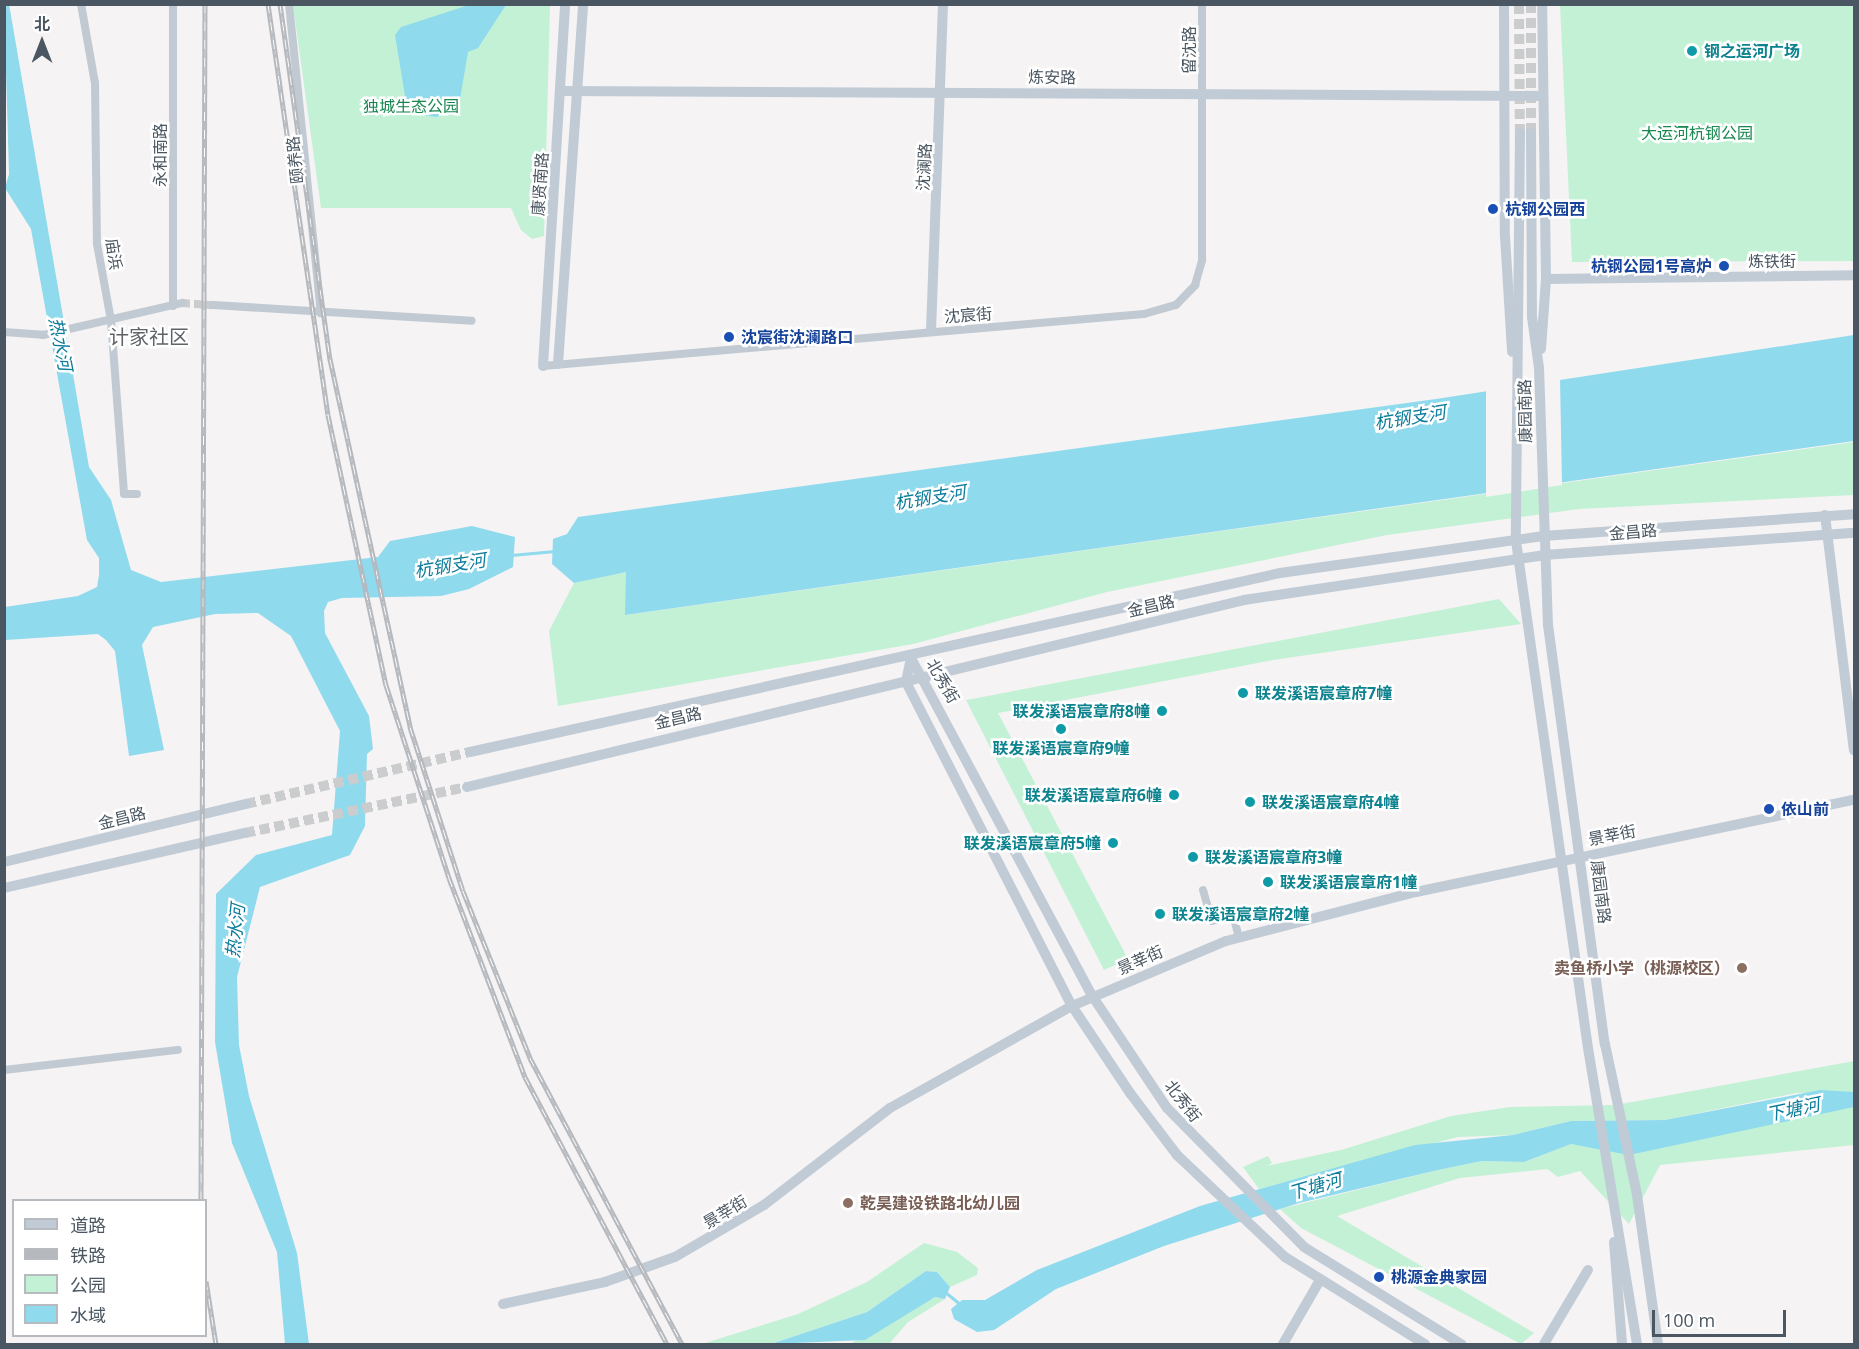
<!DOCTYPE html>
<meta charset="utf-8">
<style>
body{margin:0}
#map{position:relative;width:1859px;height:1349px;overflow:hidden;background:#f5f3f3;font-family:"Open Sans","Noto Sans SC",sans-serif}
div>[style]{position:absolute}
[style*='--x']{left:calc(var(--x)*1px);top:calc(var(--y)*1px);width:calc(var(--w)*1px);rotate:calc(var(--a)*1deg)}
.green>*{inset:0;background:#c3f1d5}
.water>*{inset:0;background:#90daee}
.pier>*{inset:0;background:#f5f3f3}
.stream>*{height:3px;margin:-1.5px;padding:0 1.5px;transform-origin:1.5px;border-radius:1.5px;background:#90daee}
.street-tunnel>*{height:8px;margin-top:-4px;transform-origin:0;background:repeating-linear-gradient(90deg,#caccce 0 8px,transparent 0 12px)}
.secondary-tunnel>*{height:10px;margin-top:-5px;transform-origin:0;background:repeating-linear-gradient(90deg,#caccce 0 10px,transparent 0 15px)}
.street>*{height:8px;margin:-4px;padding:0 4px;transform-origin:4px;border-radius:4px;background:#c1cad2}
.secondary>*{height:10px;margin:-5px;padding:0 5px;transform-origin:5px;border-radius:5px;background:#c1cbd6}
.rail>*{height:5px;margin-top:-2.5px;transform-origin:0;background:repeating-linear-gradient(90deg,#fff 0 9px,#b5b8bd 0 18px);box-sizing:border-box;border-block:2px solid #b5b8bd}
.dots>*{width:16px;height:16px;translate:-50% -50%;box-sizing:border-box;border:3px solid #fff;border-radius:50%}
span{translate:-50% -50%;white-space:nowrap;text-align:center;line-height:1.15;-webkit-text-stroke:5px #fff;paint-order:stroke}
.street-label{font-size:16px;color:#4a5661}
.culture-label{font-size:16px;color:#0d838f;font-weight:700}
.left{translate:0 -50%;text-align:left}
.right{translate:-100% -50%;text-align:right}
.park-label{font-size:16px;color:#17864f}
.transit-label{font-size:16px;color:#164399;font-weight:700}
.education-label{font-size:16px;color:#785e54;font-weight:700}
.water-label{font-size:18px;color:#0c7c9b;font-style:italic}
.quarter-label{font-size:20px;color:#5f6368}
.frame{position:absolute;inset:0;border:6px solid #4a5661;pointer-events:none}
.legend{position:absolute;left:12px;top:1199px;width:195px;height:138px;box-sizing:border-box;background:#fff;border:2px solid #b7bbc0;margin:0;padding:8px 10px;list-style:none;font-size:18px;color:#4a5661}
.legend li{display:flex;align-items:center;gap:12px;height:30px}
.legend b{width:30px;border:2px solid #b7bbc0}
.north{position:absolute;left:12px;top:12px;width:60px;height:60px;-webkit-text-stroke:4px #fff;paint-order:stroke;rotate:0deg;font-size:16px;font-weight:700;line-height:24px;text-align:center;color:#4a5661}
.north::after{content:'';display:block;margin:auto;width:21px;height:27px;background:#4a5661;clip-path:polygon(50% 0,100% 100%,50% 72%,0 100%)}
.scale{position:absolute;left:1652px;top:1310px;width:134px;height:27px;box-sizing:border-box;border:3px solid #4a5661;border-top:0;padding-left:8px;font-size:18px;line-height:21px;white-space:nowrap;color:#4a5661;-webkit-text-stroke:4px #fff;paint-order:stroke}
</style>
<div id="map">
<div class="green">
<i style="clip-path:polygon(293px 5px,550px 5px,544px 236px,532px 239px,521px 230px,511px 208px,321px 208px)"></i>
<i style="clip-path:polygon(1560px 5px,1854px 5px,1854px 261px,1572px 262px)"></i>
<i style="clip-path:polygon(1854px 442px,1854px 495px,1579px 509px,1387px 535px,1107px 592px,913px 644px,558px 706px,549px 631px,574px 583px,609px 575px,626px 572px,626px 615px)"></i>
<i style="clip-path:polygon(1499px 599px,1521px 624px,1273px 660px,998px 713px,1128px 959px,1104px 970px,966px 700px)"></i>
<i style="clip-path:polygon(1854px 1061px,1854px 1092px,1796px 1093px,1665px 1120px,1571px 1121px,1513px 1135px,1458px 1137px,1259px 1189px,1243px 1167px,1268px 1156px,1272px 1163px,1267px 1166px,1341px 1150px,1451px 1116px,1510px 1107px,1616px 1105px)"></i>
<i style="clip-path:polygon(1854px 1107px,1854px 1145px,1660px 1165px,1629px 1224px,1580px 1171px,1558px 1177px,1547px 1169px,1460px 1178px,1337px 1216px,1534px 1333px,1521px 1344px,1301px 1228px,1280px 1209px,1438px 1170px,1482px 1161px,1524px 1162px,1571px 1144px,1605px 1148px)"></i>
<i style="clip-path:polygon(924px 1243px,957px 1252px,978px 1268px,977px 1275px,950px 1287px,937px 1272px,926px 1271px,867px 1312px,771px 1344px,702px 1344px,798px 1314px,867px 1282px)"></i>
<i style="clip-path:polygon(935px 1297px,945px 1299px,908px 1322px,889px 1344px,850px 1344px)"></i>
</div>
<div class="water">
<i style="clip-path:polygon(9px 4px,89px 467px,111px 500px,131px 570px,161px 582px,378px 557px,390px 541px,472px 526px,515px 537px,513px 567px,469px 589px,441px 596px,342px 598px,328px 602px,324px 611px,325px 633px,369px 716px,373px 749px,367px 754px,365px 826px,350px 855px,260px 887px,237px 977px,239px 1045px,249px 1096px,297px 1253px,309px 1344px,285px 1344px,277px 1252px,232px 1143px,215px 1042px,216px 894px,256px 855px,332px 835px,340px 731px,291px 636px,258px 613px,215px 614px,153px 627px,142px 645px,164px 750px,129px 756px,115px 651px,106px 640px,98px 634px,5px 640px,5px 607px,78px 596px,97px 587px,99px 575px,99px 558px,87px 540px,31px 229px,5px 188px,9px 174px,4px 5px)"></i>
<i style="clip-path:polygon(472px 4px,506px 5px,478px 48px,468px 52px,459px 105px,437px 117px,417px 114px,405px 96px,395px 35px,401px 27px)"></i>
<i style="clip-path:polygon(1854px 335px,1854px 441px,625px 615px,626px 572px,574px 583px,552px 564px,553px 539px,567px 534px,578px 517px,1436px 399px)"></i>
<i style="clip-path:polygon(1820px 1090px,1854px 1092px,1854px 1107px,1629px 1155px,1571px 1144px,1524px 1162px,1482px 1161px,1438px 1170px,1299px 1203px,1164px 1246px,1056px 1289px,994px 1330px,977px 1332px,954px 1319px,951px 1309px,962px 1300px,985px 1300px,1037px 1270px,1200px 1206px,1415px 1145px,1513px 1135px,1571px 1121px,1665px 1120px)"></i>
<i style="clip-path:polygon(926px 1271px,937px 1272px,950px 1287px,945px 1299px,935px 1297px,865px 1340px,771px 1344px,867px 1312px)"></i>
</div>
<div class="pier">
<i style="clip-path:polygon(1560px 378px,1562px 485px,1486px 497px,1486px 386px)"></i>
</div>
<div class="stream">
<i style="--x:511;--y:555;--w:44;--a:-5.2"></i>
<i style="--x:945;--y:1292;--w:21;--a:39"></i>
</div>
<div class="street-tunnel">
<i style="--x:182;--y:303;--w:31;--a:4"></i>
</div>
<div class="secondary-tunnel">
<i style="--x:1519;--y:4;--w:129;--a:89.6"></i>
<i style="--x:1531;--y:133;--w:129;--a:-90"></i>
<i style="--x:246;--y:804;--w:230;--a:-13.1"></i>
<i style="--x:245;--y:833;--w:227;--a:-11.7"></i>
</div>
<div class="street">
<i style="--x:81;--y:4;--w:80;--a:80"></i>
<i style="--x:95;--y:83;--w:161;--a:89.3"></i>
<i style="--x:97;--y:244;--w:77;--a:79.6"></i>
<i style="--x:111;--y:320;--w:174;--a:85.7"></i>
<i style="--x:124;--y:494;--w:13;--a:0"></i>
<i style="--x:289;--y:4;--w:311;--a:84.1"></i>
<i style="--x:213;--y:305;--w:259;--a:3.5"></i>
<i style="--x:173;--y:306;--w:302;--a:-90"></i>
<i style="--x:4;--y:332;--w:39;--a:4"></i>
<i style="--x:43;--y:335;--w:143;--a:-13"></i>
<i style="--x:543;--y:366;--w:603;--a:-4.95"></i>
<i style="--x:1144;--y:314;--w:33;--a:-16"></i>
<i style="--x:1176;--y:305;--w:28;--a:-46"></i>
<i style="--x:1195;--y:285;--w:26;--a:-74"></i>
<i style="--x:1202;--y:260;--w:256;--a:-90"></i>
<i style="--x:1203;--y:890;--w:32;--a:74"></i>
<i style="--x:1212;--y:921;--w:22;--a:-16"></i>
<i style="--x:1233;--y:915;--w:23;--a:75"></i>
<i style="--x:4;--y:1070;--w:175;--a:-6.6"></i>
</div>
<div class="secondary">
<i style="--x:1504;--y:4;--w:232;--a:89.8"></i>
<i style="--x:1505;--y:236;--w:116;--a:86.5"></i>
<i style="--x:561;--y:91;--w:982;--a:0.29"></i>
<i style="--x:1520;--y:133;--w:408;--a:90.6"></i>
<i style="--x:1516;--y:541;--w:512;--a:81.92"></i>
<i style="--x:1588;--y:1048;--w:300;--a:80.6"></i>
<i style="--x:1531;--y:133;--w:184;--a:89.7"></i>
<i style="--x:1532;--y:317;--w:51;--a:82.2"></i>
<i style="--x:1539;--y:368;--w:257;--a:88"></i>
<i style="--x:1548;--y:625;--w:423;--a:82.3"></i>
<i style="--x:1605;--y:1044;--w:154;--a:78"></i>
<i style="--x:1637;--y:1195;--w:150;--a:82"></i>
<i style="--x:1546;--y:279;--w:308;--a:-0.7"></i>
<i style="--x:931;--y:331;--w:327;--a:-87.9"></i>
<i style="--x:1541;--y:349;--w:70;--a:-85.9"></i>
<i style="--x:1546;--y:279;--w:275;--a:-90.8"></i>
<i style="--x:558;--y:364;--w:361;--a:-86"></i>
<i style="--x:543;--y:366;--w:363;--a:-86.5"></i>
<i style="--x:1825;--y:515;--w:237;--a:83"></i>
<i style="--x:911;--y:658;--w:385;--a:61.8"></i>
<i style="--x:1093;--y:997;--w:133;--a:56.3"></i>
<i style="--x:1167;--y:1108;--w:195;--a:45.4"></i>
<i style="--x:1304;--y:1247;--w:185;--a:31.7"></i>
<i style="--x:911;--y:658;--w:25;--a:102"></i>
<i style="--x:906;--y:682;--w:364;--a:62.9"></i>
<i style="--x:1072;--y:1006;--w:105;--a:56.3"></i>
<i style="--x:1130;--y:1093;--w:78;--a:52.8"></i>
<i style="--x:1177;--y:1155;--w:149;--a:43.4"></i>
<i style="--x:1285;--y:1257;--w:165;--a:31.9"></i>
<i style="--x:470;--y:752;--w:830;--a:-12.46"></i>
<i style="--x:1280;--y:573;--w:266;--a:-8"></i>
<i style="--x:1543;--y:536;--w:312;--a:-4"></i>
<i style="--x:467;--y:787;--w:799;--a:-13.53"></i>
<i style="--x:1244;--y:600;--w:303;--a:-8.5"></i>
<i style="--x:1544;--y:555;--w:311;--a:-4.1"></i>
<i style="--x:4;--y:862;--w:249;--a:-13.5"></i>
<i style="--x:4;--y:888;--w:247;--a:-12.9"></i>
<i style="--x:1614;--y:1242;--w:102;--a:85.5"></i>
<i style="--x:503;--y:1304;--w:104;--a:-12.2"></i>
<i style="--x:605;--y:1282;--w:74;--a:-19.7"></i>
<i style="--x:675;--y:1257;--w:103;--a:-30.3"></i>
<i style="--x:764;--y:1205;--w:159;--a:-37.6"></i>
<i style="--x:890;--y:1108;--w:209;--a:-29.3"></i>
<i style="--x:1072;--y:1006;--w:167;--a:-22.9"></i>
<i style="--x:1226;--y:941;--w:196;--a:-14.5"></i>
<i style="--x:1416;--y:892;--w:448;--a:-11.9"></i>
<i style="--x:1283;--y:1344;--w:74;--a:-60"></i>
<i style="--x:1544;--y:1344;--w:86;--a:-59.3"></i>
</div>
<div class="rail">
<i style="--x:268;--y:4;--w:415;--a:81.7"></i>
<i style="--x:328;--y:415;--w:276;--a:77.9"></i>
<i style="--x:386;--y:685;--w:203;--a:71.9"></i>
<i style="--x:449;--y:878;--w:213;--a:69.1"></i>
<i style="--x:525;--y:1077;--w:302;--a:62"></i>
<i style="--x:280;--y:4;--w:359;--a:82"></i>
<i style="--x:330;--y:359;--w:377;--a:77.7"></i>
<i style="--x:410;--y:727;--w:172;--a:72.1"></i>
<i style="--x:463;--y:891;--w:180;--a:68.1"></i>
<i style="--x:530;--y:1058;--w:324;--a:62"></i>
<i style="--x:201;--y:1200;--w:1196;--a:-89.81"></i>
<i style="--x:206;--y:1281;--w:64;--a:81"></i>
</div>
<div class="dots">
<i style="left:1692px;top:51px;background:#0f9aa8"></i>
<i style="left:1493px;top:209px;background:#1a4fb4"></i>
<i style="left:1724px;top:266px;background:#1a4fb4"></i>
<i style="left:729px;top:337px;background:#1a4fb4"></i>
<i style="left:1243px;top:693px;background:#0f9aa8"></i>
<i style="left:1162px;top:711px;background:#0f9aa8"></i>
<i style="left:1061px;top:729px;background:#0f9aa8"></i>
<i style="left:1174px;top:795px;background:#0f9aa8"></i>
<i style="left:1250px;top:802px;background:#0f9aa8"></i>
<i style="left:1769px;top:809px;background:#1a4fb4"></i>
<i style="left:1113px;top:843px;background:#0f9aa8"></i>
<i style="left:1193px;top:857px;background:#0f9aa8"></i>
<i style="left:1268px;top:882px;background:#0f9aa8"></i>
<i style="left:1160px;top:914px;background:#0f9aa8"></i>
<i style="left:1742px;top:968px;background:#8d6e63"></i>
<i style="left:848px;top:1203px;background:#8d6e63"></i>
<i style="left:1379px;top:1277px;background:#1a4fb4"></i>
</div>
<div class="street-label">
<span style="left:1189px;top:50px;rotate:-90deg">留沈路</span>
<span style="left:1052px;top:77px;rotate:1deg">炼安路</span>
<span style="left:160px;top:155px;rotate:-90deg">永和南路</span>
<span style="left:295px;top:160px;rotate:-96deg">颐养路</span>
<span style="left:924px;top:167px;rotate:-87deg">沈澜路</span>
<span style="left:540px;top:184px;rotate:-86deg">康贤南路</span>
<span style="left:114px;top:254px;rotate:82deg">庙浜</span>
<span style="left:1772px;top:261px">炼铁街</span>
<span style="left:968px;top:315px;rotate:-4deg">沈宸街</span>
<span style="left:1525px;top:411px;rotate:-91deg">康园南路</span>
<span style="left:1633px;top:532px;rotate:-5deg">金昌路</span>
<span style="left:1151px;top:606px;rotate:-13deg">金昌路</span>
<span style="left:943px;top:681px;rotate:60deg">北秀街</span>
<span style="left:678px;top:718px;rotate:-13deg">金昌路</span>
<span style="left:122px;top:818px;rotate:-14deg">金昌路</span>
<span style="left:1612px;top:835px;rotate:-11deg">景莘街</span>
<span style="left:1601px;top:892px;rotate:83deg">康园南路</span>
<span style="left:1140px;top:960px;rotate:-24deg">景莘街</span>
<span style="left:1183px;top:1101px;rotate:52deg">北秀街</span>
<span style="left:725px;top:1212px;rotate:-31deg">景莘街</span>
</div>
<div class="culture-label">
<span class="left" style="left:1704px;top:51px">钢之运河广场</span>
<span class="left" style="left:1255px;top:693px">联发溪语宸章府7幢</span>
<span class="right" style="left:1150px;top:711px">联发溪语宸章府8幢</span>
<span style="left:1061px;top:748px">联发溪语宸章府9幢</span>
<span class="right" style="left:1162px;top:795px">联发溪语宸章府6幢</span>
<span class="left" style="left:1262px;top:802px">联发溪语宸章府4幢</span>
<span class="right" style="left:1101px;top:843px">联发溪语宸章府5幢</span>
<span class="left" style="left:1205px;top:857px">联发溪语宸章府3幢</span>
<span class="left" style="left:1280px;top:882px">联发溪语宸章府1幢</span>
<span class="left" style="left:1172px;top:914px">联发溪语宸章府2幢</span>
</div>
<div class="park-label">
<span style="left:411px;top:106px">独城生态公园</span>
<span style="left:1697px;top:133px">大运河杭钢公园</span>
</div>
<div class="transit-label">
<span class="left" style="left:1505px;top:209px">杭钢公园西</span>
<span class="right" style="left:1712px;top:266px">杭钢公园1号高炉</span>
<span class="left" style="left:741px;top:337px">沈宸街沈澜路口</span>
<span class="left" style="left:1781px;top:809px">依山前</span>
<span class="left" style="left:1391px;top:1277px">桃源金典家园</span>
</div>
<div class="education-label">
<span class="right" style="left:1730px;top:968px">卖鱼桥小学（桃源校区）</span>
<span class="left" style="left:860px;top:1203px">乾昊建设铁路北幼儿园</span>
</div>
<div class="water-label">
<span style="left:61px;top:344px;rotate:79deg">热水河</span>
<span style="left:1410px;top:417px;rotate:-9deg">杭钢支河</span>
<span style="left:930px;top:497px;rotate:-9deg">杭钢支河</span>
<span style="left:450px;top:565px;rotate:-9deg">杭钢支河</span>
<span style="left:235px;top:931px;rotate:-84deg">热水河</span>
<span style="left:1793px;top:1109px;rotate:-12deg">下塘河</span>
<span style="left:1315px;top:1186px;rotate:-16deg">下塘河</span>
</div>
<div class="quarter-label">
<span style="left:149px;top:336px">计家社区</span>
</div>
<div class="frame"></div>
<ul class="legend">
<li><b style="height:8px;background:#c1cbd6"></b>道路</li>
<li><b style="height:8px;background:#b5b8bd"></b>铁路</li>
<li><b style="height:16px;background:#c3f1d5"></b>公园</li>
<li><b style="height:16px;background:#90daee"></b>水域</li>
</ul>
<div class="north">北</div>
<div class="scale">100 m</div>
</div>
